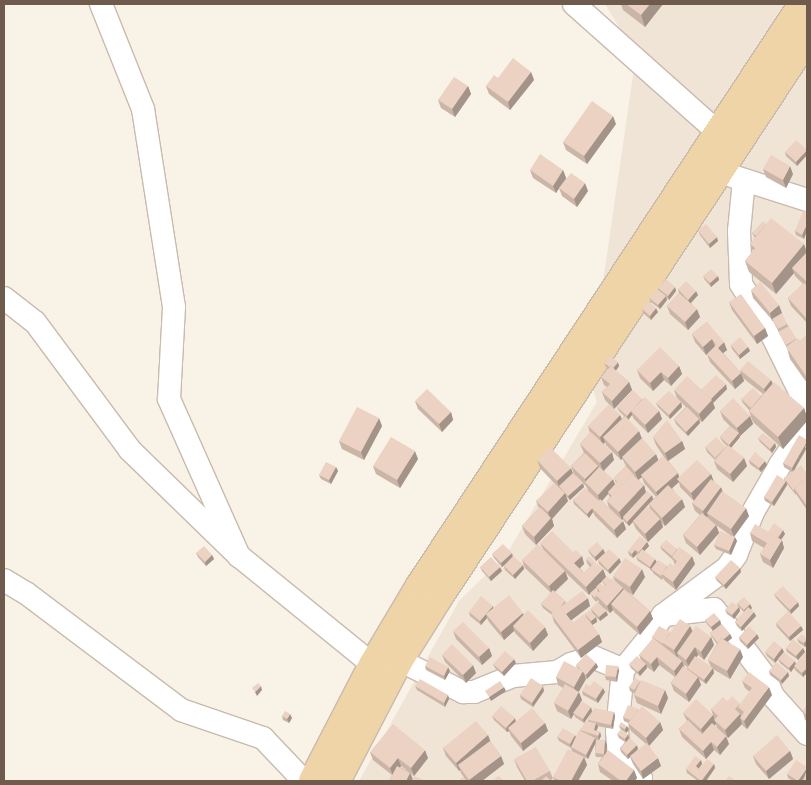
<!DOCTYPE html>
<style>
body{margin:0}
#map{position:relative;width:811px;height:785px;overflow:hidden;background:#f9f2e6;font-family:Rubik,sans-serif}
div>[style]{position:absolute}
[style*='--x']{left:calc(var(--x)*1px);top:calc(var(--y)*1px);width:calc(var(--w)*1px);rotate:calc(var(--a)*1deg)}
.residential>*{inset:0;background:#f0e4d6}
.roads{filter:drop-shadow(1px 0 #c9baae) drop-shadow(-1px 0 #c9baae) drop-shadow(0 1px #c9baae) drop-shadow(0 -1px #c9baae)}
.minor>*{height:22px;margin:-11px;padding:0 11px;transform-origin:11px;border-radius:11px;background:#fff}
.major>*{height:28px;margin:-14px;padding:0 14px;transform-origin:14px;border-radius:14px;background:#efd4a7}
.wall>*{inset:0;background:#cab5a7}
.shaded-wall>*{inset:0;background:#a49388}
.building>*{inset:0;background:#ebd2c2}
span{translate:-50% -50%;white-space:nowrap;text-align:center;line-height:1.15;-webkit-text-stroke:5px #fcf6ec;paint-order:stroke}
.frame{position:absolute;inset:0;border:5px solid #6f5a4e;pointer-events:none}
</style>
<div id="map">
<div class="residential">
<i style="clip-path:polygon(605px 4px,807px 4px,807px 781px,359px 781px,459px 601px,506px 555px,597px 402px,589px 378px,636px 55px)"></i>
</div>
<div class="roads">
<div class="minor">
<i style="--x:101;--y:4;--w:113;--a:68.2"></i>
<i style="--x:143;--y:109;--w:200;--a:81.1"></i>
<i style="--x:174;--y:307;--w:92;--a:93.1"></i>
<i style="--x:169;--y:399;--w:172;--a:66"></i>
<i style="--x:574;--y:4;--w:194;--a:41.7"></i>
<i style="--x:732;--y:176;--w:79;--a:17.7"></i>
<i style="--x:744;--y:180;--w:51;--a:95.6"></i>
<i style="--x:739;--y:231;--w:53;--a:87.8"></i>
<i style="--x:741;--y:284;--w:60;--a:58.7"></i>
<i style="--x:772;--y:335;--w:79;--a:63.8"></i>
<i style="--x:4;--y:298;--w:39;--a:38"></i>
<i style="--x:35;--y:322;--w:159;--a:53.4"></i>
<i style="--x:130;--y:450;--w:152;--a:44.2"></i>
<i style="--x:239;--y:556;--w:173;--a:39.1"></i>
<i style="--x:4;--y:580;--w:26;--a:31"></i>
<i style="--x:26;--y:593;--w:194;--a:37"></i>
<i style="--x:181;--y:710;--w:87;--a:18.9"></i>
<i style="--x:263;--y:738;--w:59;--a:46.4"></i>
<i style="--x:665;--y:615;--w:49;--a:-7"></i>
<i style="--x:714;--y:609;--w:83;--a:52.9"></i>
<i style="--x:764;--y:675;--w:23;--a:67"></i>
<i style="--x:773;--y:696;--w:51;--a:48.2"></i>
<i style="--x:399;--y:660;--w:72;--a:26.6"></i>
<i style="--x:463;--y:692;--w:11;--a:0"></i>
<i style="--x:474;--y:692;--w:42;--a:-22.3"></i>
<i style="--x:513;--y:676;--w:44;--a:-5.2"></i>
<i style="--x:557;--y:672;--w:16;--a:-30"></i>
<i style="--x:571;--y:664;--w:23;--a:-18"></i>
<i style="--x:593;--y:657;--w:33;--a:23"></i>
<i style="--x:640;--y:781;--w:3;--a:-72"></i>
<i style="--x:641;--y:778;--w:29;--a:-139"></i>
<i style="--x:619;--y:759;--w:28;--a:-94"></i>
<i style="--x:617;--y:731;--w:61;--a:-84.4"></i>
<i style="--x:623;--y:670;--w:40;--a:-51"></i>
<i style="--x:648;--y:639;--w:28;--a:-58"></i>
<i style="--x:663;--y:615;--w:79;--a:-36.3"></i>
<i style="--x:727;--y:568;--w:16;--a:-55"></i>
<i style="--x:736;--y:555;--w:46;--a:-68.4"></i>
<i style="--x:753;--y:512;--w:54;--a:-60.1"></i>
<i style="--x:780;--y:465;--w:29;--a:-56"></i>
<i style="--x:796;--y:441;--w:16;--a:-45"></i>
</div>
<div class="major">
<i style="--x:313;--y:781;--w:131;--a:-62.7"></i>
<i style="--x:373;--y:665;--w:92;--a:-59.3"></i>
<i style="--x:420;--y:586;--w:697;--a:-56.65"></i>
<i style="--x:336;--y:781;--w:136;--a:-62.5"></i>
<i style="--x:399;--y:660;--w:73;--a:-57.8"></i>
<i style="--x:438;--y:598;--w:671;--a:-56.62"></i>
</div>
</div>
<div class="wall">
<i style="clip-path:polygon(621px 4px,663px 4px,645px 27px,623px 10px)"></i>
<i style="clip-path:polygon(531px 72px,534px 80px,510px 110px,489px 94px,486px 86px,498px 78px)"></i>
<i style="clip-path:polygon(468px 86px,471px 94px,455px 117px,441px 108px,438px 100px)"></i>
<i style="clip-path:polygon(616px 124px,587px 164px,566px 150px,563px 142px)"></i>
<i style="clip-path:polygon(785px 152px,807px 155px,797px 166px,786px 156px)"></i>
<i style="clip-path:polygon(763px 169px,793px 174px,786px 188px,766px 177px)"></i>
<i style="clip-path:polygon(530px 170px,563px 170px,566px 178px,588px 191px,577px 207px,562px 196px,559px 188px,556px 193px,533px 178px)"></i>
<i style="clip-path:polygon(807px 212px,804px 239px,796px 235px,795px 231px)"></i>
<i style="clip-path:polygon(766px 224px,804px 244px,807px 252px,807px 323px,791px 306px,788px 298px,803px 284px,795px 276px,794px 273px,776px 294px,749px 272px,745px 261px,753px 251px,750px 244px,755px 238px,752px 233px)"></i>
<i style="clip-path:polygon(698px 231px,718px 241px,710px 248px,700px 235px)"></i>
<i style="clip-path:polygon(703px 276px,718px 276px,719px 280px,711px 287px,705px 280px)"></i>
<i style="clip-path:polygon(675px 287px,676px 291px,669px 300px,666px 297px,667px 300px,660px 309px,651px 302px,649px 298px,659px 291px,658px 288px)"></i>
<i style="clip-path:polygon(678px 289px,698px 295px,691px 303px,700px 317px,688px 330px,670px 314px,667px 306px,679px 293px)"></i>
<i style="clip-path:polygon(751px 290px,782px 313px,781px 314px,796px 339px,800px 341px,807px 335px,807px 383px,790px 359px,787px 348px,773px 321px,753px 298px)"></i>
<i style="clip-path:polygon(729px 302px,765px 328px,768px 336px,757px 344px,732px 310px)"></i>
<i style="clip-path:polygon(642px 309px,658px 312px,651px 320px,643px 313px)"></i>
<i style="clip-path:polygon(707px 322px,727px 350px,723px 353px,741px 373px,744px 381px,735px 389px,710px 362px,707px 354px,706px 355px,695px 342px,692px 334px)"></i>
<i style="clip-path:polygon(731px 345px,748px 347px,750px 351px,740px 359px,732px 349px)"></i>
<i style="clip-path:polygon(604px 363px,619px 366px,616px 371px,629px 382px,632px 390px,614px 409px,605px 400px,602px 392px,607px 387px,604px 385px,601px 377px,608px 369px,606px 367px)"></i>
<i style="clip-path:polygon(679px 366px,682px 374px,671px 386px,664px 380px,653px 391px,640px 378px,637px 370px)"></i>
<i style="clip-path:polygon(740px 370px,771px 380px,773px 384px,804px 408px,807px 417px,807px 421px,783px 449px,753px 422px,749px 411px,749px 410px,743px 403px,741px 399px,761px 396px,763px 394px,743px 378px)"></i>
<i style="clip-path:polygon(727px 389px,713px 403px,715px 408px,702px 422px,699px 420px,700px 423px,688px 436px,676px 424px,674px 419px,686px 407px,677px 398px,674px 390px)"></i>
<i style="clip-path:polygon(evenodd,643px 399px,659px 411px,662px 419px,648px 433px,634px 419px,632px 415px,628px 419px,658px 460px,666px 460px,656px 445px,653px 437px,682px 441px,685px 449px,668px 461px,678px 473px,679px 477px,711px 474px,713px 481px,723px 492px,749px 516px,734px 536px,737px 541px,731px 555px,716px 549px,714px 545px,730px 535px,716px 525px,719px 533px,700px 555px,686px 543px,683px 535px,700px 515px,695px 511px,692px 503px,694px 501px,680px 487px,679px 482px,672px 488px,685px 507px,665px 526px,662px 523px,663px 527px,648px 542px,636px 529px,633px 522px,629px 526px,624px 521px,623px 519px,622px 520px,626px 529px,617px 538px,595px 516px,593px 512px,589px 518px,574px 504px,573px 500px,588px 490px,586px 486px,574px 474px,584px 487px,570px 500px,566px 496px,568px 501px,552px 519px,554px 526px,536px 545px,525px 534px,522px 526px,539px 508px,536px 501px,557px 486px,540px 468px,537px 460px,574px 474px,571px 466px,584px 453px,580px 444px,590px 433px,588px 426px,620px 415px,622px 419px,624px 416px,619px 411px,617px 407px,643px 399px,605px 442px,606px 445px,621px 460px,622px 458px,626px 466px,614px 478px,616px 483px,615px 485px,604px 471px,614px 460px,604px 444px,605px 442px,643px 399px,642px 477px,644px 483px,656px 497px,653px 499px,646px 492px,644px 485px,638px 480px,642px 477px,643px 399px,608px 494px,610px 497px,607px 501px,609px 508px,602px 501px,608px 494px,643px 399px,649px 504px,650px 508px,639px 515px,649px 504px)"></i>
<i style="clip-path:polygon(415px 401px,451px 412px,453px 420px,442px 432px,418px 409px)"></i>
<i style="clip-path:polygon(681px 402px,682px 407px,670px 419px,658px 407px,656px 403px)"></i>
<i style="clip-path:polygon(720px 411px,750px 416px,753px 424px,740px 436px,740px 437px,731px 448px,744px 458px,747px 466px,733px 482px,717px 469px,714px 461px,715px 460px,707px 452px,705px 447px,726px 447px,727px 446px,722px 441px,720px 437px,730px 426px,723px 419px)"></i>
<i style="clip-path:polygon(382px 426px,364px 460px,342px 449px,339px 441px)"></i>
<i style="clip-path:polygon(758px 438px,775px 443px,776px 447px,772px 453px,760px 442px)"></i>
<i style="clip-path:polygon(806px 450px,795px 469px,807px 474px,807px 510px,796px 494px,796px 495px,787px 484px,787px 485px,774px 506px,765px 501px,764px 497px,785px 480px,784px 478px,792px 472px,784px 467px,783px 463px)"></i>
<i style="clip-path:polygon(418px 459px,400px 488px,376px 474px,373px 466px)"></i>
<i style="clip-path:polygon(749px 460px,767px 465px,761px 472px,750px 464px)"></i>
<i style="clip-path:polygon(336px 467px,338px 471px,331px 484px,321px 479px,319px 475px)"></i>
<i style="clip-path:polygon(768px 532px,785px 534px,781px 539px,784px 548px,773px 568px,763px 562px,760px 554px,764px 548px,752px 541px,750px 533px)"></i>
<i style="clip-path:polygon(647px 542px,649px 546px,644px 551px,657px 562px,667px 566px,674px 566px,675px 565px,673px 560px,662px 550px,660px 546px,677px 549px,695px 564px,676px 590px,665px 581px,663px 578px,662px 580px,653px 573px,652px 570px,638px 561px,636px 557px,638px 555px,637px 554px,633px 558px,629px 555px,628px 551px)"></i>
<i style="clip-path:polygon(evenodd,540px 543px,582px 556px,584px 564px,580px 568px,584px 573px,590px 567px,587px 563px,586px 559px,603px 569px,606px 577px,610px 580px,615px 581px,613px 576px,645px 577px,633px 595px,628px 592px,650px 611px,653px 619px,640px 635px,614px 612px,613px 610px,610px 613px,602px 607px,608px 615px,600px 621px,592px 613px,591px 609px,599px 602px,598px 600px,596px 602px,592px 597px,591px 593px,589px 595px,565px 572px,568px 579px,555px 592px,565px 601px,566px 603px,590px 606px,571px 620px,573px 623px,586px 617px,585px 614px,596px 617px,597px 622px,592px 625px,602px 642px,581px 658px,554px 622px,552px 615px,543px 608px,541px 604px,551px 593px,525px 568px,522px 560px,543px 549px,540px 543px,602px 581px,605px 586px,596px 587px,598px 593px,591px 593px,602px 581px)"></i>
<i style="clip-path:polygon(603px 549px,605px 553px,596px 561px,590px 554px,588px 550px)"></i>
<i style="clip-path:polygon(196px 553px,212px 555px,214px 559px,206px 566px,198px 557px)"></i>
<i style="clip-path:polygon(492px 554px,513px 557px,523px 565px,524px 569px,515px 579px,505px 570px,504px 566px,507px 563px,502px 567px,494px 558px)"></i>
<i style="clip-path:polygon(598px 560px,621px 562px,610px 574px,599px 564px)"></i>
<i style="clip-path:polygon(480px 567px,502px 571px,491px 581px,482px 571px)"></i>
<i style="clip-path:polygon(741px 572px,726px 589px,717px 581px,715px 577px)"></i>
<i style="clip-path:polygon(774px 594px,799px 606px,791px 614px,776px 598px)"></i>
<i style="clip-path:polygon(737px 603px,752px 608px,751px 609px,756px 616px,742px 631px,737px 626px,735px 622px,744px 612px,739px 607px,740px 611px,734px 619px,727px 614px,725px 610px,738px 607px)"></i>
<i style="clip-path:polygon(493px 608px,524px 615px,548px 635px,533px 651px,516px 634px,514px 631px,504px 640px,489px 622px,487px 618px,481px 625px,470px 616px,469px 612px)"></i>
<i style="clip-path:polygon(evenodd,705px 620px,720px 620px,721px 624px,730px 634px,732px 638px,728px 641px,743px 657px,730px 679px,713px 669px,714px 673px,706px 684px,699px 679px,701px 685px,689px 702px,674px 691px,671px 683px,675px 677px,659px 665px,654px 672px,647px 667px,647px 668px,640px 676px,631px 668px,629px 664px,641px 660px,639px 655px,653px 639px,652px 637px,670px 633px,690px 626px,693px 631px,711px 637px,714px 645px,704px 660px,698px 655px,696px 657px,711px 667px,708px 660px,717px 644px,712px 637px,710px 633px,713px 631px,707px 624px,705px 620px,683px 664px,687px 667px,687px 669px,685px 668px,683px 664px)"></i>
<i style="clip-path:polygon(776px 623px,801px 626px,803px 630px,790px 641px,777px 627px)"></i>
<i style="clip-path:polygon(453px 631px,489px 648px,492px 656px,482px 665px,456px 639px)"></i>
<i style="clip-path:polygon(739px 637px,759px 638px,748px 649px,740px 641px)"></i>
<i style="clip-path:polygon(797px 639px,807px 639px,807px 645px,805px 647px,799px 643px)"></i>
<i style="clip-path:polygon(786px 648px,803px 648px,805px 652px,798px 660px,787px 652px)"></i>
<i style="clip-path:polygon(765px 652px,784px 652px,775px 663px,767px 656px)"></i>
<i style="clip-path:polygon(807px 652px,807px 673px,803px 677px,795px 670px,794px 667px,791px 672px,780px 663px,778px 659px,796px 664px)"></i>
<i style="clip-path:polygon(442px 655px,476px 673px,466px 683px,445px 662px)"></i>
<i style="clip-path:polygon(516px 663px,504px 676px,495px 668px,493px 664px)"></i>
<i style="clip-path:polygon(596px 663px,598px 667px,587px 679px,585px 676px,586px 679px,578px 692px,582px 700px,579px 704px,592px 711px,614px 712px,615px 716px,613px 729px,597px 726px,598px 727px,596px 731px,600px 732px,601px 736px,599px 740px,607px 745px,606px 753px,634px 770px,637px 778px,635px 781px,613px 781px,600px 772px,598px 764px,602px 757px,596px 757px,595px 753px,595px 744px,588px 759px,584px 757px,587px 765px,578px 781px,555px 781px,553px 777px,572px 751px,571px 748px,559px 741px,557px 737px,576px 737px,581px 731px,580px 730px,588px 722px,588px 720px,591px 713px,584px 723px,575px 717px,574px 714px,571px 719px,557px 711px,554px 703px,563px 688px,558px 685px,556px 677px,577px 668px,576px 665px)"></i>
<i style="clip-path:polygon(425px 666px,450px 671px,445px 680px,426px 670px)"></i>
<i style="clip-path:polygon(619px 670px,617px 682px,606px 680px,605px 676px)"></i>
<i style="clip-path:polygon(769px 671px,788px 672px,789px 676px,782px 684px,770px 675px)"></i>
<i style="clip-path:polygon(640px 681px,665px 690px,668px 698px,661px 714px,637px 703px,634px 695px,635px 694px,630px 691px,629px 687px)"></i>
<i style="clip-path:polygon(742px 681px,772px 695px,747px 729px,743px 726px,742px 724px,728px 738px,717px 728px,716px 724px,714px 725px,729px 744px,720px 755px,714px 750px,706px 759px,682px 737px,679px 729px,687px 721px,683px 713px,713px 715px,711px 709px,727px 702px,741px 704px,750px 692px,745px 688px)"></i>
<i style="clip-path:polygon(415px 686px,448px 695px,449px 699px,445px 707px,417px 690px)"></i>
<i style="clip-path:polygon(590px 686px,605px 692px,598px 703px,583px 695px,582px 691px)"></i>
<i style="clip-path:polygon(544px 691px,533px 707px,521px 699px,520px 695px)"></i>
<i style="clip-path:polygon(807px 705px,807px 721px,805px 720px,803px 712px)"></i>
<i style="clip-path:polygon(638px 709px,638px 711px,660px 722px,663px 730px,649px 746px,661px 766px,643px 779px,633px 764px,630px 757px,628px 759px,621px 752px,620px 748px,625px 742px,619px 738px,617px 734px,629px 738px,638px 749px,635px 753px,646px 744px,631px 731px,628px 723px,624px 721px,623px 717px)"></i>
<i style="clip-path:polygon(282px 716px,292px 718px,289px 723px,283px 720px)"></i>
<i style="clip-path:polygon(492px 716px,516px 721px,545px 723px,548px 731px,523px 751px,511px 736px,509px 731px,507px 732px,494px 720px)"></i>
<i style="clip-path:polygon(619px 726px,627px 726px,629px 730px,626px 733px,621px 730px)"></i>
<i style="clip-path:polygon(488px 735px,490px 741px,501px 756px,504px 764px,482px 781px,459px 781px,465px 779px,461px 773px,460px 770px,459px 771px,446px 756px,443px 748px)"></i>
<i style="clip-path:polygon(790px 751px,793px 759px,769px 779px,756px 764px,753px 756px)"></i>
<i style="clip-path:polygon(evenodd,370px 752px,428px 758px,414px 776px,411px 773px,413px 779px,389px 781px,392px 775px,373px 760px,370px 752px,401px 766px,408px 771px,400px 767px,401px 766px)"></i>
<i style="clip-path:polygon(514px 759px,550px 771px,553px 779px,551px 780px,551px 781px,525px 781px,517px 767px)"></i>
<i style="clip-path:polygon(701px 760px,702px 764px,699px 769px,714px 764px,715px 768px,706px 781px,698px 781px,687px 773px,686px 769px)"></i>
<i style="clip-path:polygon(787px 774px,804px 778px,802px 781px,793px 781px,788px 778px)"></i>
</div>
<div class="shaded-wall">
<i style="clip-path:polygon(650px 4px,663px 4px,645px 27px,641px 15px)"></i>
<i style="clip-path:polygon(531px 72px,534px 80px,510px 110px,508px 102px)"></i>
<i style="clip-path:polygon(468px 86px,471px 94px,455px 117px,452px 109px)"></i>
<i style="clip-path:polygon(613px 116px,616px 124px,587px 164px,584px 156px)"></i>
<i style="clip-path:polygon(807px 150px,807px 155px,797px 166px,796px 162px)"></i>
<i style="clip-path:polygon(790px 166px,793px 174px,786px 188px,783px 180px)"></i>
<i style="clip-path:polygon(563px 170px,566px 178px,556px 193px,553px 186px)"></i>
<i style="clip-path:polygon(585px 183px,588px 191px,577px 207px,574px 199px)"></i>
<i style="clip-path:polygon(807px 224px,807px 231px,804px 239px,802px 235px)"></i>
<i style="clip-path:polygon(717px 237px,718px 241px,710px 248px,709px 244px)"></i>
<i style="clip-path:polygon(804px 244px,807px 254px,792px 268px,794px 273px,776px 294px,772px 283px)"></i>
<i style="clip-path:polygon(718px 276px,719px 280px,711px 287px,710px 283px)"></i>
<i style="clip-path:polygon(675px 287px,676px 291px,669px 300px,668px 296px)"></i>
<i style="clip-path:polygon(696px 291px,698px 295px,690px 304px,688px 300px)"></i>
<i style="clip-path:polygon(666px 296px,667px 300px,660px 309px,658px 305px)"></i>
<i style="clip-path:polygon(779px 305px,782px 313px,772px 321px,770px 313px)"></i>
<i style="clip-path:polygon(656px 308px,658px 312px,651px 320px,650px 316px)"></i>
<i style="clip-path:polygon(697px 309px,700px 317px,688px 330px,685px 322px)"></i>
<i style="clip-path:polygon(765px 328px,768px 336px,757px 344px,754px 336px)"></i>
<i style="clip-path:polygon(712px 339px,715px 347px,706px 355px,703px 347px)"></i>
<i style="clip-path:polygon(724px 342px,727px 350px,721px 355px,718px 348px)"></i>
<i style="clip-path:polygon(748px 347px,750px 351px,740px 359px,739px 355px)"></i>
<i style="clip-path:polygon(618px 362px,619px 366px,614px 373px,613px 369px)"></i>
<i style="clip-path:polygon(679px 366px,682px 374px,671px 386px,668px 378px)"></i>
<i style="clip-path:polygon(661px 372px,664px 380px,653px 391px,650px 383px)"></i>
<i style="clip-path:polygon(741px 373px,744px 381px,735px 389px,732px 381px)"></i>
<i style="clip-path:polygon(771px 380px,774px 388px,767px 397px,764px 389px)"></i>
<i style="clip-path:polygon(629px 382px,632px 390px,614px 409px,612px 401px)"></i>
<i style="clip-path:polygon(726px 384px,727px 389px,713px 403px,715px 408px,702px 422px,699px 414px,711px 399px)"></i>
<i style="clip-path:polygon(681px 402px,682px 407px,670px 419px,669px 415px)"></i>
<i style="clip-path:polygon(804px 408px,807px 417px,807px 421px,783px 449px,778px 437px)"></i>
<i style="clip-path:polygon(631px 411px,632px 415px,628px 420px,627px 416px)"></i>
<i style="clip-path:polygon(659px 411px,662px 419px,648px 433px,645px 425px)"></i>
<i style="clip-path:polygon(451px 412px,453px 420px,442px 432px,439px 424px)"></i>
<i style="clip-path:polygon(620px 415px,623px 423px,603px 437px,605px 442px,602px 445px,600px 437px)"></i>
<i style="clip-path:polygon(750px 416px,753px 424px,740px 436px,737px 428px)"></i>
<i style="clip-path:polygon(379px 418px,382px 426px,364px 460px,361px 452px)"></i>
<i style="clip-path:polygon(699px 419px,700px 423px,688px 436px,686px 432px)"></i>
<i style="clip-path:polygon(639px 431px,642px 439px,621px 460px,618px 452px)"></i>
<i style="clip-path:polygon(739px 433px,740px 437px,730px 449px,729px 445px)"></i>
<i style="clip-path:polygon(682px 441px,685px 449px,668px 461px,665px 453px)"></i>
<i style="clip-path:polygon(807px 441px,807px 447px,793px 472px,792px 468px)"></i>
<i style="clip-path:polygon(775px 443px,776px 447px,772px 453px,770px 449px)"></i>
<i style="clip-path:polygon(415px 451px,418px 459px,400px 488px,397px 480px)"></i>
<i style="clip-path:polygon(612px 452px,614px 460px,603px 471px,600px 463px)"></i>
<i style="clip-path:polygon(656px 454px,659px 462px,641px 475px,642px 477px,638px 480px,635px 472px)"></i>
<i style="clip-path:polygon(744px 458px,747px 466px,733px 482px,730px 474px)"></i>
<i style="clip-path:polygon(765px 461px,767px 465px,761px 472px,759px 468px)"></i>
<i style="clip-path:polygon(598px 466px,601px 474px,586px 483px,585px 479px)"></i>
<i style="clip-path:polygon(336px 467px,338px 471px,331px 484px,329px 480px)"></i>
<i style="clip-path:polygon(571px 468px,574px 476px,559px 486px,560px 489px,557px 481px)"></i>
<i style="clip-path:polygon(678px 473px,680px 481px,677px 479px,679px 482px,659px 500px,656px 492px)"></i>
<i style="clip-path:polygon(711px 474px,714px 482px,694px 501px,691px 493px)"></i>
<i style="clip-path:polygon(613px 479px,616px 487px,608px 492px,608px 494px,600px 503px,598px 495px)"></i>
<i style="clip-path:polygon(786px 481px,787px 485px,774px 506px,772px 502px)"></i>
<i style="clip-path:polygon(583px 483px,584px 487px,570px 500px,568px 496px)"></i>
<i style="clip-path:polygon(644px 485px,646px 493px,623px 517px,623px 519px,622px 520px,619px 512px)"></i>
<i style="clip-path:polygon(721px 487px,724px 495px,707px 513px,708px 516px,705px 519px,703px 511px)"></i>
<i style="clip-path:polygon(565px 493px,568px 501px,552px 519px,554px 526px,536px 545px,534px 537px,550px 519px,548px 512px)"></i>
<i style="clip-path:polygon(652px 495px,653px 499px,629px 526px,627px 522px)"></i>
<i style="clip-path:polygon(682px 499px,685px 507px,665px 526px,662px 518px)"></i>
<i style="clip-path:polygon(592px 508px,593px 512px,589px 518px,587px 514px)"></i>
<i style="clip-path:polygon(746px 508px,749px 516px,734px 537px,731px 529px)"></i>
<i style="clip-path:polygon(660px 519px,663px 527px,648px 542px,645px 534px)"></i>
<i style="clip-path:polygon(623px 521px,626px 529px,617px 538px,614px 530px)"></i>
<i style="clip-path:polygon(716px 525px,719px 533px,700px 555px,697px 547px)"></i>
<i style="clip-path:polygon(783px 530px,785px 534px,779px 543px,777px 539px)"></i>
<i style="clip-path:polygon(735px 537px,737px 541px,731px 555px,729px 551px)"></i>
<i style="clip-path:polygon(782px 540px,784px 548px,773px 568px,770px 560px)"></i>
<i style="clip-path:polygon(647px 542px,649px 546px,640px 556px,639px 552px)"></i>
<i style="clip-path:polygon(603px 549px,605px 553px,596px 561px,595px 557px)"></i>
<i style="clip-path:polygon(635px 550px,637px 554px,633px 558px,632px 554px)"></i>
<i style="clip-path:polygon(512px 553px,513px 557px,502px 567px,501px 563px)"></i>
<i style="clip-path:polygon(212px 555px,214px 559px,206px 566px,205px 562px)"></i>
<i style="clip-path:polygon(582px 556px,584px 564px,577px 571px,574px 563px)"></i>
<i style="clip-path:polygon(692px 556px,695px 564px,676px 590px,673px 582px)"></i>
<i style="clip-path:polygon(619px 558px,621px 562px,610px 574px,608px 570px)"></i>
<i style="clip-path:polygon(655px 559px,657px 563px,651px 571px,650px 567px)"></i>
<i style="clip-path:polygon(523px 565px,524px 569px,515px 579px,513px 575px)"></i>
<i style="clip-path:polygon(500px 567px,502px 571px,491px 581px,489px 577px)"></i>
<i style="clip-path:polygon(740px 568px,741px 572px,726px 589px,724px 585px)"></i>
<i style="clip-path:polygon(603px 569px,606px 577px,589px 595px,586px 587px)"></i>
<i style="clip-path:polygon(642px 569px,645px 577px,633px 595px,630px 587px)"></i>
<i style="clip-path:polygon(565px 571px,568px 579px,552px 594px,549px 586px)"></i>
<i style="clip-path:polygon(623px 588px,626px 596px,611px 604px,613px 610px,610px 613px,607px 606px)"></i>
<i style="clip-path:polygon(588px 598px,590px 606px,569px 622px,566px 614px)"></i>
<i style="clip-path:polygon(798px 602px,799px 606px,791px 614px,790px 610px)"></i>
<i style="clip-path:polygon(750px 604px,752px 608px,745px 614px,744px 610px)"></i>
<i style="clip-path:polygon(493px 606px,494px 610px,486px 614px,487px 618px,481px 625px,480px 621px)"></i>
<i style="clip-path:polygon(739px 607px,740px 611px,734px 619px,732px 615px)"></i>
<i style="clip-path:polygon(606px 611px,608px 615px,600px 621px,599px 617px)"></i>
<i style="clip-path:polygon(650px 611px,653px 619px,640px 635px,637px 627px)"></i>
<i style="clip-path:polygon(754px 612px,756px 616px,742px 631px,741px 627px)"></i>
<i style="clip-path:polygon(523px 613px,526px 621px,513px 626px,514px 631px,504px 640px,501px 632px)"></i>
<i style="clip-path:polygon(596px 617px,597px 622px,592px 625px,591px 621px)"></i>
<i style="clip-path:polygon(720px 620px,721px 624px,713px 631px,711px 627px)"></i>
<i style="clip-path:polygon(690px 626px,693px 634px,677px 653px,678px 656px,677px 658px,674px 650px)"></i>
<i style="clip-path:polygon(801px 626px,803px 630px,790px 641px,789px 637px)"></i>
<i style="clip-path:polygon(545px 627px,548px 635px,533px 651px,530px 643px)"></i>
<i style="clip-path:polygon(599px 634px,602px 642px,581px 658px,578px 650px)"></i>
<i style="clip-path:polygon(730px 634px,732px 638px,720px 648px,719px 644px)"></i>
<i style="clip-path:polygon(757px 634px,759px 638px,748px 649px,747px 645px)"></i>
<i style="clip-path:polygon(711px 637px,714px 645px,704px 660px,701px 652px)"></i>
<i style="clip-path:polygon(807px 640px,807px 645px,805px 647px,804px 643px)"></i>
<i style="clip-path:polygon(695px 647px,698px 655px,689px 668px,686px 660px)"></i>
<i style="clip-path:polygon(489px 648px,492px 656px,482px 665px,479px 657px)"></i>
<i style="clip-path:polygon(782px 648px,784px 652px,775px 663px,774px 659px)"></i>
<i style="clip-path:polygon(803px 648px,805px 652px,798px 660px,796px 656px)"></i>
<i style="clip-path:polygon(740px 649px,743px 657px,730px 679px,727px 671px)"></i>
<i style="clip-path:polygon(657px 657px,659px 665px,654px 672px,651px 664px)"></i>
<i style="clip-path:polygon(514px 659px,516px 663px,504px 676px,502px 672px)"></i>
<i style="clip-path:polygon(682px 661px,685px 669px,677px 679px,674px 671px)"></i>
<i style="clip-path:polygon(795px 661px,796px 665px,791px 672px,789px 668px)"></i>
<i style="clip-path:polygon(596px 663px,598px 667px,587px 679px,586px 675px)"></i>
<i style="clip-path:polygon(646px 664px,647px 668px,640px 676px,638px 672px)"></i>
<i style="clip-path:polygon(473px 665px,476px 673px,466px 683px,463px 675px)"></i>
<i style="clip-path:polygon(618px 666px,619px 670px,617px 682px,616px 677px)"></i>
<i style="clip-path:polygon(448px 667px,450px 671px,445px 680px,444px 676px)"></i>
<i style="clip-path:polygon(713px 668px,714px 673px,706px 684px,704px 680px)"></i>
<i style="clip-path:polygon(807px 668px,807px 673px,803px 677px,802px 673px)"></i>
<i style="clip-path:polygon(583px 671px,586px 679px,577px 695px,574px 687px)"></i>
<i style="clip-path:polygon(788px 672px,789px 676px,782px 684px,781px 680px)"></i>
<i style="clip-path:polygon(698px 677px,701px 685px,689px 702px,686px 694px)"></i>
<i style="clip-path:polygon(261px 686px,262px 690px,257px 696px,255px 692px)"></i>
<i style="clip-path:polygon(543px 686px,544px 691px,533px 707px,532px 703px)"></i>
<i style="clip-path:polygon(504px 687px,506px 691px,491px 701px,489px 697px)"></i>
<i style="clip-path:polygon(769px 687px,772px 695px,747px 729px,744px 721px)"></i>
<i style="clip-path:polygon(603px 688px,605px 692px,598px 703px,596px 699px)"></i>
<i style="clip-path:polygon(665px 690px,668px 698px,661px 714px,658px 706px)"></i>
<i style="clip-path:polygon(579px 692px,582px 700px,571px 719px,568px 711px)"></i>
<i style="clip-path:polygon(448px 695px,449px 699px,445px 707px,444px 703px)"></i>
<i style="clip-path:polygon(591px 707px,592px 711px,584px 723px,583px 719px)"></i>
<i style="clip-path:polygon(614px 712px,615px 716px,613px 729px,611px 725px)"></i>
<i style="clip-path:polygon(290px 714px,292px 718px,289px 723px,287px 719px)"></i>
<i style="clip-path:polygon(740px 714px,743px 720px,740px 718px,742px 724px,728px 738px,725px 730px)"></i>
<i style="clip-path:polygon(713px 715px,716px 724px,704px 737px,701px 729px)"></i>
<i style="clip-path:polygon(515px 718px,516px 722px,508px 728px,509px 731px,507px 732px,506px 728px)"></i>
<i style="clip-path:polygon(660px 722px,663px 730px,649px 746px,646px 738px)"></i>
<i style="clip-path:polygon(545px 723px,548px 731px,523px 751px,521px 743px)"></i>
<i style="clip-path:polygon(596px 723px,598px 727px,595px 734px,594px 730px)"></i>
<i style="clip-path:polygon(627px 726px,629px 730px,626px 733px,625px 729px)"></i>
<i style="clip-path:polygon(600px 732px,601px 736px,599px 740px,598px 736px)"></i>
<i style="clip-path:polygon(628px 734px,629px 738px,626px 743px,625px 739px)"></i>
<i style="clip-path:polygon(488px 735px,491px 743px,458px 765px,460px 770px,459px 771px,456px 763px)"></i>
<i style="clip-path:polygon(575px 735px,577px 739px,571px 748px,570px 744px)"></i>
<i style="clip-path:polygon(726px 736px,729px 744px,720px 755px,717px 747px)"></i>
<i style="clip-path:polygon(595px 738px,596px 742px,588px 759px,586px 755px)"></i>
<i style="clip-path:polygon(605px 740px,607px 745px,606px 758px,604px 754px)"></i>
<i style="clip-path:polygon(711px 742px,714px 750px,706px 759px,703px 751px)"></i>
<i style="clip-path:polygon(637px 745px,638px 749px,628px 759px,627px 755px)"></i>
<i style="clip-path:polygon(425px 750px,428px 758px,414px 776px,411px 768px)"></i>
<i style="clip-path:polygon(790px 751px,793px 759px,769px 779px,766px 771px)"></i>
<i style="clip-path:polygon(501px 756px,504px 764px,482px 781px,469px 781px,469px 780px)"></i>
<i style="clip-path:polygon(584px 757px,587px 765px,578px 781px,571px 781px)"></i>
<i style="clip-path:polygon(398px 758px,401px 766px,393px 776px,390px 768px)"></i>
<i style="clip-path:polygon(658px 758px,661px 766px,643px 779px,641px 771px)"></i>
<i style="clip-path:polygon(701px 760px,702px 764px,697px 770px,696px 766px)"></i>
<i style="clip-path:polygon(714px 764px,715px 768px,706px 781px,702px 781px)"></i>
<i style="clip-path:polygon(807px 768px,807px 774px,802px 781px,798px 781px)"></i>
<i style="clip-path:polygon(634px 770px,637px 778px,635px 781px,626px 781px)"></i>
<i style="clip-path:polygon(410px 773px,413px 781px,406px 781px)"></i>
</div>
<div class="building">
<i style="clip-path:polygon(626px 4px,650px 4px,641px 15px)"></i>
<i style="clip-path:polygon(513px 58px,531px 72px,508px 102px,486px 86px,494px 75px,498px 78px)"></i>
<i style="clip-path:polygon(454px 77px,468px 86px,452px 109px,438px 100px)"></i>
<i style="clip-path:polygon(592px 101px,613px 116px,584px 156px,563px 142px)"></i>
<i style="clip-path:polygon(796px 140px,807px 150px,796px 162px,785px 152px)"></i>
<i style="clip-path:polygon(540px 154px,563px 170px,553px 186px,530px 170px)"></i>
<i style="clip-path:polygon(771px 155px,790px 166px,783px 180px,763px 169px)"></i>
<i style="clip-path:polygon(571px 173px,585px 183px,574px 199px,559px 188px)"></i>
<i style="clip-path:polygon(803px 211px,807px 212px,807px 224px,802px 235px,795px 231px)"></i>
<i style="clip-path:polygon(771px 218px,804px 244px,772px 283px,745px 261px,755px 248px,750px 244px)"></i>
<i style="clip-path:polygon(763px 221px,766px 224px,756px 236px,752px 233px)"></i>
<i style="clip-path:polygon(706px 224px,717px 237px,709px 244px,698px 231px)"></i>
<i style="clip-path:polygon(807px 252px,807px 282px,792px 268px)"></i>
<i style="clip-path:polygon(711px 269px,718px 276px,710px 283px,703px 276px)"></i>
<i style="clip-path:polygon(666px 279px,675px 287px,668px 296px,658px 288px)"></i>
<i style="clip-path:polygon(686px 281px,696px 291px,688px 300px,678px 289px)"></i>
<i style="clip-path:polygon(760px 282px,779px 305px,770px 313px,751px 290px)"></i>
<i style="clip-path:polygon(804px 283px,807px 286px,807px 319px,788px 298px)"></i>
<i style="clip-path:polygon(657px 289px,666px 296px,658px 305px,649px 298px)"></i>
<i style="clip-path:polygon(679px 293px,697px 309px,685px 322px,667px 306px)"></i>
<i style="clip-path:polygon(741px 294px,765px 328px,754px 336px,729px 302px)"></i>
<i style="clip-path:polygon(648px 301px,656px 308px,650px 316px,642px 309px)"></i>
<i style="clip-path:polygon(782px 313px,787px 324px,778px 329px,772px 319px)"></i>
<i style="clip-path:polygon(707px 322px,724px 342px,718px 348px,741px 373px,732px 381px,707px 354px,716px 345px,712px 339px,703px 347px,692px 334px)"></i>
<i style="clip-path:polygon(789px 326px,796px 339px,786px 345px,778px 332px)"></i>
<i style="clip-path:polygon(807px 335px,807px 376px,806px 376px,786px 347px,798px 338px,800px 341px)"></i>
<i style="clip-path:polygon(740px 337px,748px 347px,739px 355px,731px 345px)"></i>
<i style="clip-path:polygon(660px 347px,679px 366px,668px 378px,661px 372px,650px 383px,637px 370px)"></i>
<i style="clip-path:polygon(610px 356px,618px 362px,613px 368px,611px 366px,610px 367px,604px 363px)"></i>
<i style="clip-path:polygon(748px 361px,771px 380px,764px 389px,740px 370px)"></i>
<i style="clip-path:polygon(611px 366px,629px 382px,612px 401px,602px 392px,610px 384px,601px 377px)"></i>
<i style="clip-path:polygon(716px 375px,726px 384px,711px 399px,701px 390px)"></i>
<i style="clip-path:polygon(687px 376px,712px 400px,699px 414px,674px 390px)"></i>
<i style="clip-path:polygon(774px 382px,804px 408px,778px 437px,749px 411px)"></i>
<i style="clip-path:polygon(753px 388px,761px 396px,751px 408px,741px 399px)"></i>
<i style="clip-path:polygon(427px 389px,451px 412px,439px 424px,415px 401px)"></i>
<i style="clip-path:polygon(633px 390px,642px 399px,627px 416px,617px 407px)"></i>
<i style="clip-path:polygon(669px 391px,681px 402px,669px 415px,656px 403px)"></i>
<i style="clip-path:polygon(645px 397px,659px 411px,645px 425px,631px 411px)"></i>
<i style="clip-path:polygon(733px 398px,750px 416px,737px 428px,720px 411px)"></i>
<i style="clip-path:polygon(609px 404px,620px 415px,600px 437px,588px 426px)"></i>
<i style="clip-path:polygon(357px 407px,379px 418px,361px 452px,339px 441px)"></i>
<i style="clip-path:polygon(687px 407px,699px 419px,686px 432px,674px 419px)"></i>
<i style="clip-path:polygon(625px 416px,639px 431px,618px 452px,603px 437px)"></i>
<i style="clip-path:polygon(667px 420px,682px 441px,665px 453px,653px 437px)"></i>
<i style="clip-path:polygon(730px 426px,739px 433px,729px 445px,720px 437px)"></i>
<i style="clip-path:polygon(591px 432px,612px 452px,600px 463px,580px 444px)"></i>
<i style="clip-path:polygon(763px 433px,775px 443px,770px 449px,758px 438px)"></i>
<i style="clip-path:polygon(799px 435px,807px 440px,807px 441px,792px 468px,783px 463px)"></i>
<i style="clip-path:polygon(391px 437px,415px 451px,397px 480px,373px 466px)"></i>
<i style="clip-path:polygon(716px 437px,726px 447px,715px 458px,705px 447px)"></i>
<i style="clip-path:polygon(642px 438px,656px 454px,635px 472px,622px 457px)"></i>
<i style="clip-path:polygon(728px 445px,744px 458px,730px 474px,714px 461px)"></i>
<i style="clip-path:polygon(807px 445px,807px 452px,805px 446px)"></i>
<i style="clip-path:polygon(550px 447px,571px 468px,557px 481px,537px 460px)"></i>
<i style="clip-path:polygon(755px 452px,765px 461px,759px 468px,749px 460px)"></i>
<i style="clip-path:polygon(585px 453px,598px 466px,585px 479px,571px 466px)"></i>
<i style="clip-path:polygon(663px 456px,678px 473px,656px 492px,641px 475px)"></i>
<i style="clip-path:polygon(697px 460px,711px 474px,691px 493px,677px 479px)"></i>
<i style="clip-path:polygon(326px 462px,336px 467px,329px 480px,319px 475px)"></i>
<i style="clip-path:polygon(801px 465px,807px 474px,807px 478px,794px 488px,794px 491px,784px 478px)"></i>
<i style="clip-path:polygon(626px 466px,634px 475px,634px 476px,632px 474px,612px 496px,608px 492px,617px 482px,614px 478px)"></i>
<i style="clip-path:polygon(599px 467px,613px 479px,598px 495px,585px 482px)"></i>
<i style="clip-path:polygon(573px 473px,583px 483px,568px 496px,559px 486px)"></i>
<i style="clip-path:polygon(632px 474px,644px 485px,619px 512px,607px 501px)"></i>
<i style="clip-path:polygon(777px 475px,786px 481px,772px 502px,764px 497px)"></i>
<i style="clip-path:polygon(807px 478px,807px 506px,794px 488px)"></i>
<i style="clip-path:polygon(711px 479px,721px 487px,703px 511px,692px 503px)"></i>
<i style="clip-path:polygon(554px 483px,565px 493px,548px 512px,536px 501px)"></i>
<i style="clip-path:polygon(668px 485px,682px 499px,662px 518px,649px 504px)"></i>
<i style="clip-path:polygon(585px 488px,599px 501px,587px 514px,573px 500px)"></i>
<i style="clip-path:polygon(647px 491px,652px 495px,627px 522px,623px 517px)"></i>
<i style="clip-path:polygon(722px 491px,746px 508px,731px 529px,707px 513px)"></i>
<i style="clip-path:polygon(600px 499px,623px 521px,614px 530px,592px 508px)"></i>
<i style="clip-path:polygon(648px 506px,660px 519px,645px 534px,633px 521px)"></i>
<i style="clip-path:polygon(540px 507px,551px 518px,534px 537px,522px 526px)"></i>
<i style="clip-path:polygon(702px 513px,716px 525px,697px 547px,683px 535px)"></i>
<i style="clip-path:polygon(774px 523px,783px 530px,778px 538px,768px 532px)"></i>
<i style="clip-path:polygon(755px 524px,782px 540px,770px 560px,760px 554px,767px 543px,750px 533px)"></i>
<i style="clip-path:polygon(552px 531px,573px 552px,576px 550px,582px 556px,574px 563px,584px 573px,595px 562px,603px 569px,586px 587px,540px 543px)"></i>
<i style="clip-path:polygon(720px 531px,735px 537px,729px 551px,714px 545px)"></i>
<i style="clip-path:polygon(640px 536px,647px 542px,639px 552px,635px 550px,632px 554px,628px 551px)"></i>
<i style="clip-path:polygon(666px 540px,677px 549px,672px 556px,660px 546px)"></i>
<i style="clip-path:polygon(597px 542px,603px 549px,595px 557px,588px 550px)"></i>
<i style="clip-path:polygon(503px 544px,512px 553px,501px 563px,492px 554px)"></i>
<i style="clip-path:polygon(538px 544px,565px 571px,549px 586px,522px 560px)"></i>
<i style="clip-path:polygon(204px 546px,212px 555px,205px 562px,196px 553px)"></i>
<i style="clip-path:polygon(679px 547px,692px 556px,673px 582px,662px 574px,670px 563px,674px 566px,677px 561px,672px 557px)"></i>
<i style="clip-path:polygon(609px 549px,619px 558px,608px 570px,598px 560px)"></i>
<i style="clip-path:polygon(642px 549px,655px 559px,650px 567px,636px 557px)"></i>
<i style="clip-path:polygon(513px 556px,523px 565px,513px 575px,504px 566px)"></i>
<i style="clip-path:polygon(589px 556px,595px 562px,592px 565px,586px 559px)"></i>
<i style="clip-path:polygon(491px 557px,500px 567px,489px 577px,480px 567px)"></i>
<i style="clip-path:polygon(625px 558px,642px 569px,630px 587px,613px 576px)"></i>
<i style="clip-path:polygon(658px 560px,667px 566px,661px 576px,651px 569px)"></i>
<i style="clip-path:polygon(731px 560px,740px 568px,724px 585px,715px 577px)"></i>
<i style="clip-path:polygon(607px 576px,610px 580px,606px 585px,602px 581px)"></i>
<i style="clip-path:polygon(612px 578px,623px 588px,607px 606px,596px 595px)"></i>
<i style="clip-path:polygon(600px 583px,604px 587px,600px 591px,596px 587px)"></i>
<i style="clip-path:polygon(783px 586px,798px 602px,790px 610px,774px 594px)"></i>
<i style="clip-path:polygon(595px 589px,598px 593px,595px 598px,590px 593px)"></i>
<i style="clip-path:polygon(624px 589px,650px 611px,637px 627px,611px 604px)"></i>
<i style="clip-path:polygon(553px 590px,565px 601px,558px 610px,553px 613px,541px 604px)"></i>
<i style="clip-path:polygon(582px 591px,588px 598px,566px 614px,573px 623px,584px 614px,599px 634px,578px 650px,551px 614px)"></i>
<i style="clip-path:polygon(509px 595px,523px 613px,501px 632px,486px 614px)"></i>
<i style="clip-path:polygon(481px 596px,493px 606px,480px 621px,469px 612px)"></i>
<i style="clip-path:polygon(744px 597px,750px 604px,744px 610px,737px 603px)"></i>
<i style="clip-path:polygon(598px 602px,606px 611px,599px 617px,591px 609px)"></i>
<i style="clip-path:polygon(732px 602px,739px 607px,732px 615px,725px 610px)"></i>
<i style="clip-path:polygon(748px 607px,754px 612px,741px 627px,735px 622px)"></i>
<i style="clip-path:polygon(528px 610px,545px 627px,530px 643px,513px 626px)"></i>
<i style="clip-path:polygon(590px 610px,596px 617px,591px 621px,585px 614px)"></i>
<i style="clip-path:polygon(788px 611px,801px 626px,789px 637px,776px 623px)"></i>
<i style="clip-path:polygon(714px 613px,720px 620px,711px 627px,705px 620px)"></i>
<i style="clip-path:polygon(680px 619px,690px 626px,674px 650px,663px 643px)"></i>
<i style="clip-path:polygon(463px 622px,489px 648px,479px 657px,453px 631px)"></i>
<i style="clip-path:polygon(722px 624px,730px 634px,724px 639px,721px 638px,718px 643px,710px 633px)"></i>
<i style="clip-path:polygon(659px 626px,670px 632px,663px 644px,652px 637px)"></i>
<i style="clip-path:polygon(696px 626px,711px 637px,701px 652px,695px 647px,686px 660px,677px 653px)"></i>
<i style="clip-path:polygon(749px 626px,757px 634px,747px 645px,739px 637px)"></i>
<i style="clip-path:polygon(802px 634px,807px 639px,804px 643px,797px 639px)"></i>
<i style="clip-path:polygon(653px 638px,682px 661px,674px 671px,657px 657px,651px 664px,639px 655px)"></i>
<i style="clip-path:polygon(721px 638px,740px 649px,727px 671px,708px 660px)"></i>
<i style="clip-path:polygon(793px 639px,803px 648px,796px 656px,786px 648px)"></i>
<i style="clip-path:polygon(774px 641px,782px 648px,774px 659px,765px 652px)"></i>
<i style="clip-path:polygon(452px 644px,473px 665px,463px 675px,442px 655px)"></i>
<i style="clip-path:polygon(505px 651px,514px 659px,502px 672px,493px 664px)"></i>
<i style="clip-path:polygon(784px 652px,795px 661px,789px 668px,778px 659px)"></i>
<i style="clip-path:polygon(807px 652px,807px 668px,802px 673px,794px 666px)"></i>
<i style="clip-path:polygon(586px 654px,596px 663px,586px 675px,576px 665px)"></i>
<i style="clip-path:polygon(637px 656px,646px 664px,638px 672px,629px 664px)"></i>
<i style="clip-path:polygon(695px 656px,713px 668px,704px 680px,687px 668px)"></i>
<i style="clip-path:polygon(430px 657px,448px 667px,444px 676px,425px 666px)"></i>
<i style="clip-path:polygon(564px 661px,583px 671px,574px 687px,556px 677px)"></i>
<i style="clip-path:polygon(776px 662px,788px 672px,781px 680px,769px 671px)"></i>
<i style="clip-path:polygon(606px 665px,618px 666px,616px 677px,605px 676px)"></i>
<i style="clip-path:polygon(683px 666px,698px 677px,686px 694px,671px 683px)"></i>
<i style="clip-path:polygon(749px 672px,769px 687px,744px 721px,740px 718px,744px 712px,738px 707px,752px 688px,742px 681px)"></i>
<i style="clip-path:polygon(531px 678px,543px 686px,532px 703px,520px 695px)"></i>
<i style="clip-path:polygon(635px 678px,640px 681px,634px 690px,629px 687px)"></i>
<i style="clip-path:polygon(420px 679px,448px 695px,444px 703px,415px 686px)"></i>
<i style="clip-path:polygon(641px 680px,665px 690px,658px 706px,634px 695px)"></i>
<i style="clip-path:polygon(500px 681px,504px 687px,489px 697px,485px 691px)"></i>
<i style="clip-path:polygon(594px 681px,603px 688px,596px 699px,582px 691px,586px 684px,590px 686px)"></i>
<i style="clip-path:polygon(258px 683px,261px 686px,255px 692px,252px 688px)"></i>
<i style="clip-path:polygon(565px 684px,579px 692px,568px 711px,554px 703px)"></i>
<i style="clip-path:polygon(732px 696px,740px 704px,735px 709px,727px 702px)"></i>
<i style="clip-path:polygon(723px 697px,740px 714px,725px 730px,714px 720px,718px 716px,711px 709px)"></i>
<i style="clip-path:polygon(696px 699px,713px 715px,701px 729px,683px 713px)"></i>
<i style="clip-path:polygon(582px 701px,591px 707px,583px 719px,573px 713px)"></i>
<i style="clip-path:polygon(628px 705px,638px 709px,636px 714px,630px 720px,623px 717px)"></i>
<i style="clip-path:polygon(807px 705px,807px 715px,803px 712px)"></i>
<i style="clip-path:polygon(501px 706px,515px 718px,506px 728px,492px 716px)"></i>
<i style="clip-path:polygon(642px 706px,660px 722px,646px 738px,628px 723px)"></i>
<i style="clip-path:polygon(532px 708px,545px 723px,521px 743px,508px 728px)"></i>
<i style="clip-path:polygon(594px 708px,614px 712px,611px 725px,588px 720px)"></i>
<i style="clip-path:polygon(285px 711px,290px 714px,287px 719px,282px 716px)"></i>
<i style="clip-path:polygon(688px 720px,702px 734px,712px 723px,726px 736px,717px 747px,711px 742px,703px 751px,679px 729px)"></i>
<i style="clip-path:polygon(476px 721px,488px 735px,456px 763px,443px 748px)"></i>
<i style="clip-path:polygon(586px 721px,596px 723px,594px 730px,600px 732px,598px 736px,580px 730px)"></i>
<i style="clip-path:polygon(621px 722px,627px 726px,625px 729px,619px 726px)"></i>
<i style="clip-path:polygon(393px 724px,425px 750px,411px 768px,398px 758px,390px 768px,370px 752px)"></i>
<i style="clip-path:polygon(563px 728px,575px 735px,570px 744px,557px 737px)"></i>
<i style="clip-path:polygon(579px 730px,595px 738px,586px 755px,571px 747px)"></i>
<i style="clip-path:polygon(620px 730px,628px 734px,625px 739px,617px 734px)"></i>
<i style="clip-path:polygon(777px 735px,790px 751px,766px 771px,753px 756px)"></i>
<i style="clip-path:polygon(630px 738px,637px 745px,627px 755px,620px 748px)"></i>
<i style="clip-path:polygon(596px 740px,605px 740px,604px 754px,595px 753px)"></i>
<i style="clip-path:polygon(490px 741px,501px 756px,469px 780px,458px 765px)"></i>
<i style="clip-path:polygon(647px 743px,658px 758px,641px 771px,630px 756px)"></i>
<i style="clip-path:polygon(536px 747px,550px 771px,532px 781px,527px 781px,514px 759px)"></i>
<i style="clip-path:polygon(568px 749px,584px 757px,571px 781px,561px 781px,553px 777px)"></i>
<i style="clip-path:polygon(608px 750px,634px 770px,626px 781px,621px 781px,598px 764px)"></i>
<i style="clip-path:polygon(695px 756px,701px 760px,696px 766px,699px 769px,707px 759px,714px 764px,701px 781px,686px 769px)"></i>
<i style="clip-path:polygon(796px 760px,807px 767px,798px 781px,787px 774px)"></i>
<i style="clip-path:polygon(397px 766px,410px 773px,406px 781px,389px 781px)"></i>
<i style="clip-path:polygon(807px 769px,807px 781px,803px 781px)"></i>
<i style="clip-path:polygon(414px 776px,426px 781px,412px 781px)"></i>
<i style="clip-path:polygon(498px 776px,505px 781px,493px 781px)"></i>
<i style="clip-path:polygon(546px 776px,551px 781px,541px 781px)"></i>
<i style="clip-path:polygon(729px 776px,736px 781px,725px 781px)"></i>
<i style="clip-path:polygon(462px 777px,468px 781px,459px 781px)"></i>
</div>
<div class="frame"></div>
</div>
